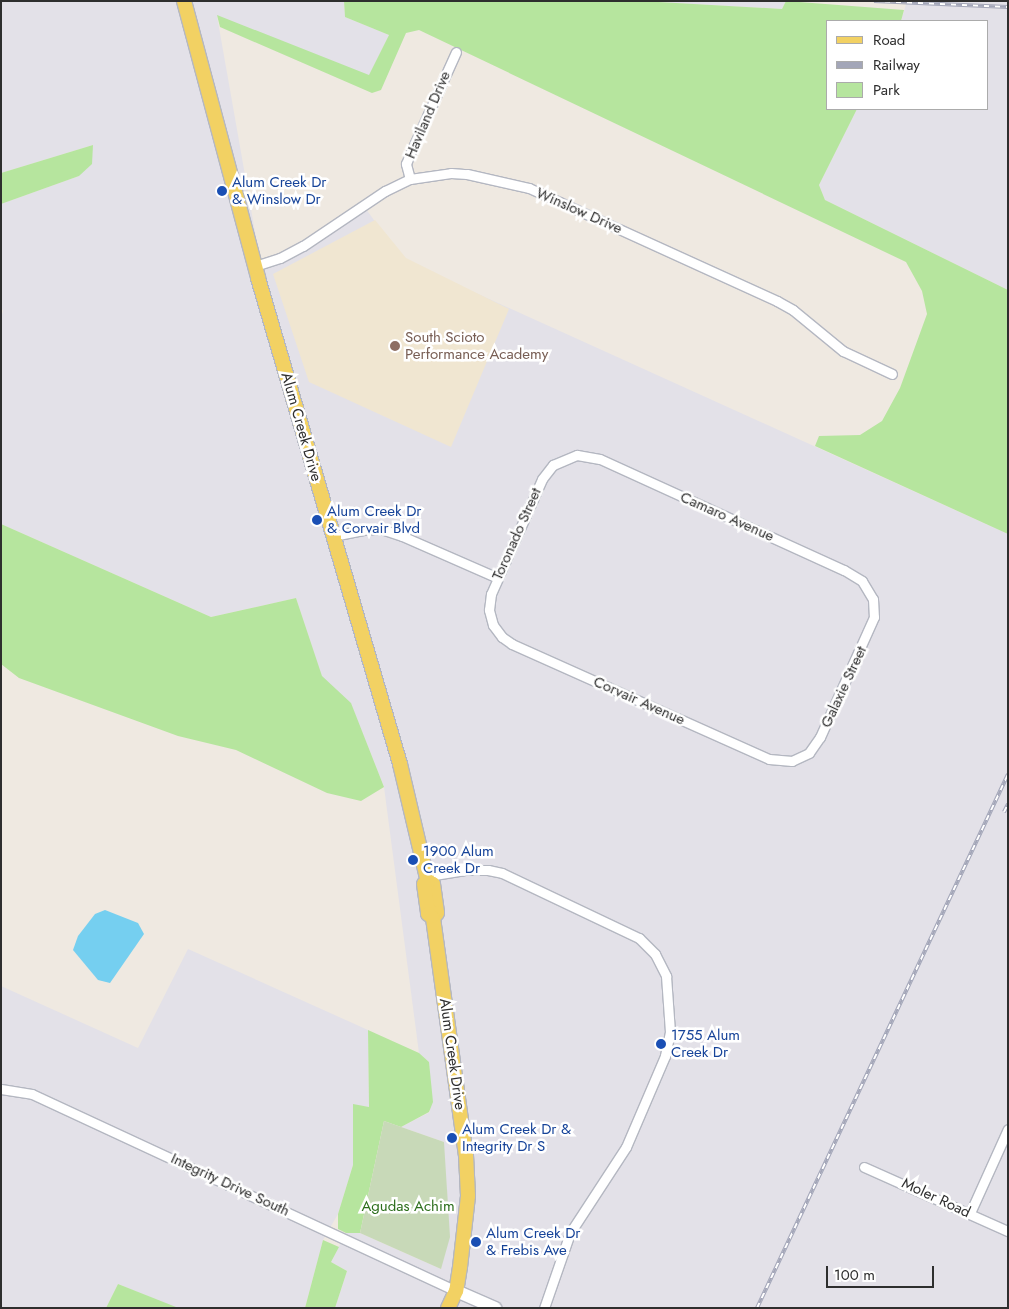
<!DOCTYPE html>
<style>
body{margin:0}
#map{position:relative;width:1009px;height:1309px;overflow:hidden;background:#efe9e1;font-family:Jost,sans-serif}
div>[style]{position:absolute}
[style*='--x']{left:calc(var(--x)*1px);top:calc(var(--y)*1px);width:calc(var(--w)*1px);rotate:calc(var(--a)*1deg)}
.industrial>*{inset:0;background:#e3e1e8}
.education>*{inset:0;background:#f0e6d1}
.green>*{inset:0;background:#b6e59e}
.cemetery>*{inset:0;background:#c8d9b8}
.water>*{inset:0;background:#75cff0}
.roads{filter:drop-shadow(1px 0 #b4b7c1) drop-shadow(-1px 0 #b4b7c1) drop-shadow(0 1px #b4b7c1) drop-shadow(0 -1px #b4b7c1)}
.minor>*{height:9px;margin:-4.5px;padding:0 4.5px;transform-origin:4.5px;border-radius:4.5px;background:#fff}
.secondary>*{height:12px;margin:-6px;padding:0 6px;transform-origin:6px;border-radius:6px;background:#fff}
.primary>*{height:14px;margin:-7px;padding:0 7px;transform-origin:7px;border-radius:7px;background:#f2d163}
.rail>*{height:4px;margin-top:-2px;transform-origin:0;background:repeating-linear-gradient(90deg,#fff 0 5.5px,#a3a6b8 0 11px);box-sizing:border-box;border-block:1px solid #a3a6b8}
.dots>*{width:14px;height:14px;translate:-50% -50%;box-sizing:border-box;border:2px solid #fff;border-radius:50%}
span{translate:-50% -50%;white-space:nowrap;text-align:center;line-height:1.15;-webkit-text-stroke:5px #fff;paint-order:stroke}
.street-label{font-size:15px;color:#2e2e2e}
.transit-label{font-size:15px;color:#164399}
.left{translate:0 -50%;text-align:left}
.education-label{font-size:15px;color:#785e54}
.park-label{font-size:15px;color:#2c6e1b}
.frame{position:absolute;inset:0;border:2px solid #2e2e2e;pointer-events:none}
.legend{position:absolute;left:826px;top:20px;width:162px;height:90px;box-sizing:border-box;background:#fff;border:1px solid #ababab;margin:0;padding:6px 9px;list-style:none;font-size:15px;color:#2e2e2e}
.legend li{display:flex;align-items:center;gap:10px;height:25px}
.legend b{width:25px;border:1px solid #ababab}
.scale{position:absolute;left:826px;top:1266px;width:108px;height:22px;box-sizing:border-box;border:2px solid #2e2e2e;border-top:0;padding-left:6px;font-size:15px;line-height:18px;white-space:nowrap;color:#2e2e2e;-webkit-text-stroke:4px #fff;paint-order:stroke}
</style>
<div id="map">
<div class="industrial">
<i style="clip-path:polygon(1px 1px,344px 1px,345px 17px,389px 35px,369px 76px,217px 16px,261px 266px,316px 240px,363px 205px,403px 260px,1008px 534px,1008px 1308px,335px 1308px,347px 1271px,331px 1262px,346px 1233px,360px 1233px,441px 1269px,444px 1142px,401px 1127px,430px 1112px,429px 1062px,419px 1053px,384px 787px,351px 704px,322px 677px,296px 598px,211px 617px,1px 524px,1px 317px,3px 311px,1px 307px,1px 204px,79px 176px,93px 145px,1px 173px)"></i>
<i style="clip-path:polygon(641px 1px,786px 1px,782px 9px)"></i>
<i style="clip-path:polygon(907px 1px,1008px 1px,1008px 290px,825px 200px,819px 185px,857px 109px,988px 109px,988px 21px,901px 21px)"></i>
<i style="clip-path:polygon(188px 949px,368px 1030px,369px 1107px,353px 1105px,353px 1165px,338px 1214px,323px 1240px,305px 1308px,176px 1308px,118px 1284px,106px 1308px,1px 1308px,1px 986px,138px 1048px)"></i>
</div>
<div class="education">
<i style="clip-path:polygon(375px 220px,406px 258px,509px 309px,451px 447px,309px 382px,273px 274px)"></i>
</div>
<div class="green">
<i style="clip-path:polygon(344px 1px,641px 1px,782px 9px,786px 1px,904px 10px,901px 21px,828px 21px,828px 109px,857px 109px,819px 185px,825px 200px,1008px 290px,1008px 534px,815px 446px,819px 436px,860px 435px,882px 421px,900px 388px,927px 314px,922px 291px,906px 262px,419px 30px,406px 33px,381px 90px,372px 93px,220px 27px,217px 15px,369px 75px,389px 35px,345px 17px)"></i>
<i style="clip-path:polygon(93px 145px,92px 164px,79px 176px,1px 204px,1px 173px)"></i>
<i style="clip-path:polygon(1px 524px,211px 617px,296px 598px,322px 676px,351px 703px,384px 787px,361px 801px,327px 793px,236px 750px,178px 736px,19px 678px,1px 664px)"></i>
<i style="clip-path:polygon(368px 1030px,419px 1053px,429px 1062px,433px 1102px,429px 1112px,401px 1127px,384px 1121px,360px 1233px,346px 1233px,338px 1229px,338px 1214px,353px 1165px,353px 1104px,369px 1107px)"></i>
<i style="clip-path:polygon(323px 1240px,339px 1247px,331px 1262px,347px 1271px,335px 1308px,305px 1308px)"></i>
<i style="clip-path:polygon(118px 1284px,176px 1307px,106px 1308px)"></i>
</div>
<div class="cemetery">
<i style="clip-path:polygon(384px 1121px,444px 1142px,450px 1237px,441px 1269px,360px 1233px)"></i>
</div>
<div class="water">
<i style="clip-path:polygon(105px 910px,138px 923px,144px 934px,110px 983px,98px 980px,73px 950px,78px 936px,95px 914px)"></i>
</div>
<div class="roads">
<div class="minor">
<i style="--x:410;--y:179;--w:16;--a:-105"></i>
<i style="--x:406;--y:164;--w:9;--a:-69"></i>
<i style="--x:409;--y:156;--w:114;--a:-65.7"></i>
<i style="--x:255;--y:266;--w:26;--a:-18"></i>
<i style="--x:280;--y:258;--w:26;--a:-28"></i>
<i style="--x:303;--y:246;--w:99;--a:-33.9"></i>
<i style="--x:385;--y:191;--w:28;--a:-26"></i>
<i style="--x:410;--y:179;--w:41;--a:-8.3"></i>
<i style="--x:451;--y:173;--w:16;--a:4"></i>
<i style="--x:467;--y:174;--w:64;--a:12.7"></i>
<i style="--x:529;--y:188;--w:273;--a:24.5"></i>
<i style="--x:777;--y:301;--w:18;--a:29"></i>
<i style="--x:793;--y:310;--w:65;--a:39.4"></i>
<i style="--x:843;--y:351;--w:54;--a:25.1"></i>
<i style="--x:577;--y:455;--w:23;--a:10"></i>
<i style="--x:600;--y:459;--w:268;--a:24.5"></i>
<i style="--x:844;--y:570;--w:21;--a:31"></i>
<i style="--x:862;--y:581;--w:21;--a:59"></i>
<i style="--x:873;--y:599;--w:18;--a:87"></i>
<i style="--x:874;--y:617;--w:132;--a:114.2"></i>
<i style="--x:820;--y:737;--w:19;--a:125"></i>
<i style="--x:809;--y:753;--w:19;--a:155"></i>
<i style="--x:792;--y:761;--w:23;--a:-175"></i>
<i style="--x:769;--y:759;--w:282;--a:-155.9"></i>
<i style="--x:512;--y:644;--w:12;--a:-145"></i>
<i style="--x:502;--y:637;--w:15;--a:-127"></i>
<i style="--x:493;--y:625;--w:16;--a:-105"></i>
<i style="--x:489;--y:610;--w:16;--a:-83"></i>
<i style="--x:491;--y:594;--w:17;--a:-66"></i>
<i style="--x:498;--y:578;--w:108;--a:-66"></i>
<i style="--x:542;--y:479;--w:18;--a:-52"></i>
<i style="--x:553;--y:465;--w:26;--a:-23"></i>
<i style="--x:333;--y:536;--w:36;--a:-11"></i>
<i style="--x:368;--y:529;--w:16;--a:4"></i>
<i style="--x:384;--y:530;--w:19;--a:18"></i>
<i style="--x:402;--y:536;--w:105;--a:23.6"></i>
<i style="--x:428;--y:876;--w:36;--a:-9"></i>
<i style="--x:464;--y:870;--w:24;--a:0"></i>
<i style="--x:488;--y:870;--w:14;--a:12"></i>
<i style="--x:502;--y:873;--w:152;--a:25.4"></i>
<i style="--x:639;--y:938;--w:23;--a:45"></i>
<i style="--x:655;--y:954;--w:25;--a:63"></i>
<i style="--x:666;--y:976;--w:56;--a:85.9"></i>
<i style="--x:670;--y:1032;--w:25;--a:102"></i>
<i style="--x:665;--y:1056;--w:99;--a:113.2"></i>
<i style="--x:626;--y:1147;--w:103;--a:123.1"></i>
<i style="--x:570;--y:1233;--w:79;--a:109.1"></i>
<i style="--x:1;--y:1089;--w:31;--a:9"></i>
<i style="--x:32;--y:1094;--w:468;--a:24.9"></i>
<i style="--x:864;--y:1167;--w:158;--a:24"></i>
<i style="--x:970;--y:1213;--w:92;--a:-65.7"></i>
</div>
<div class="secondary">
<i style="--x:456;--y:1291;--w:43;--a:23.6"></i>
</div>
<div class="primary">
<i style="--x:184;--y:1;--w:287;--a:75"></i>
<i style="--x:258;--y:278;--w:506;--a:73.71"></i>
<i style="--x:400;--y:764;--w:121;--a:76.7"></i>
<i style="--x:428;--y:882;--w:5;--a:22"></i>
<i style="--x:433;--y:884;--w:29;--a:82"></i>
<i style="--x:437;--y:913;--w:6;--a:129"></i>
<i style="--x:433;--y:918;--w:239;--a:82.1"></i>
<i style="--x:466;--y:1155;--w:41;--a:87.2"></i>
<i style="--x:468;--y:1196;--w:71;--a:96.4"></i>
<i style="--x:460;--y:1267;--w:24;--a:99"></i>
<i style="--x:456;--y:1291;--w:19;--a:115"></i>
<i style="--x:428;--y:882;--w:4;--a:153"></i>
<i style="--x:424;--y:884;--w:30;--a:82"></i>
<i style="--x:428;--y:914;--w:4;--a:34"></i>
</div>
</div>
<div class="rail">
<i style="--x:874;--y:1;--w:134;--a:2.6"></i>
<i style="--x:1004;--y:812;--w:9;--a:-63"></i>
<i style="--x:757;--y:1308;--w:590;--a:-64.82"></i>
</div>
<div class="dots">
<i style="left:222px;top:191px;background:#1a4fb4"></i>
<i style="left:395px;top:346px;background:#8d6e63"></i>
<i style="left:317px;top:520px;background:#1a4fb4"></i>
<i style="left:413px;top:860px;background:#1a4fb4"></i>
<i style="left:661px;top:1044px;background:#1a4fb4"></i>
<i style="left:452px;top:1138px;background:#1a4fb4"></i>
<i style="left:476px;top:1242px;background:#1a4fb4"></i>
</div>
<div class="street-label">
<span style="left:428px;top:115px;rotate:-67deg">Haviland Drive</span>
<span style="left:579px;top:211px;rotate:24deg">Winslow Drive</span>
<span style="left:301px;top:427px;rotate:74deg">Alum Creek Drive</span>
<span style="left:727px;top:517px;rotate:24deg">Camaro Avenue</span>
<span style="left:517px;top:534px;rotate:-66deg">Toronado Street</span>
<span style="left:844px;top:687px;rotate:-65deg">Galaxie Street</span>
<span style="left:639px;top:701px;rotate:24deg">Corvair Avenue</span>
<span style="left:452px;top:1054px;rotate:82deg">Alum Creek Drive</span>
<span style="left:230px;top:1185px;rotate:25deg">Integrity Drive South</span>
<span style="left:936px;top:1198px;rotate:25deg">Moler Road</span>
</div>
<div class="transit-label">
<span class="left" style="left:232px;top:191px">Alum Creek Dr<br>&amp; Winslow Dr</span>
<span class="left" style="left:327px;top:520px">Alum Creek Dr<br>&amp; Corvair Blvd</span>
<span class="left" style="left:423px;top:860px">1900 Alum<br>Creek Dr</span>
<span class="left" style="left:671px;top:1044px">1755 Alum<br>Creek Dr</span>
<span class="left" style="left:462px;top:1138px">Alum Creek Dr &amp;<br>Integrity Dr S</span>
<span class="left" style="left:486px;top:1242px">Alum Creek Dr<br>&amp; Frebis Ave</span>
</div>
<div class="education-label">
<span class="left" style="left:405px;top:346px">South Scioto<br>Performance Academy</span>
</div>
<div class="park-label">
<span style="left:408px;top:1207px">Agudas Achim</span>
</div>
<div class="frame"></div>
<ul class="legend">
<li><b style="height:6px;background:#f2d163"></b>Road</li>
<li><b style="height:6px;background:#a3a6b8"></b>Railway</li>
<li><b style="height:14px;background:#b6e59e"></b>Park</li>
</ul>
<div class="scale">100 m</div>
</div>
